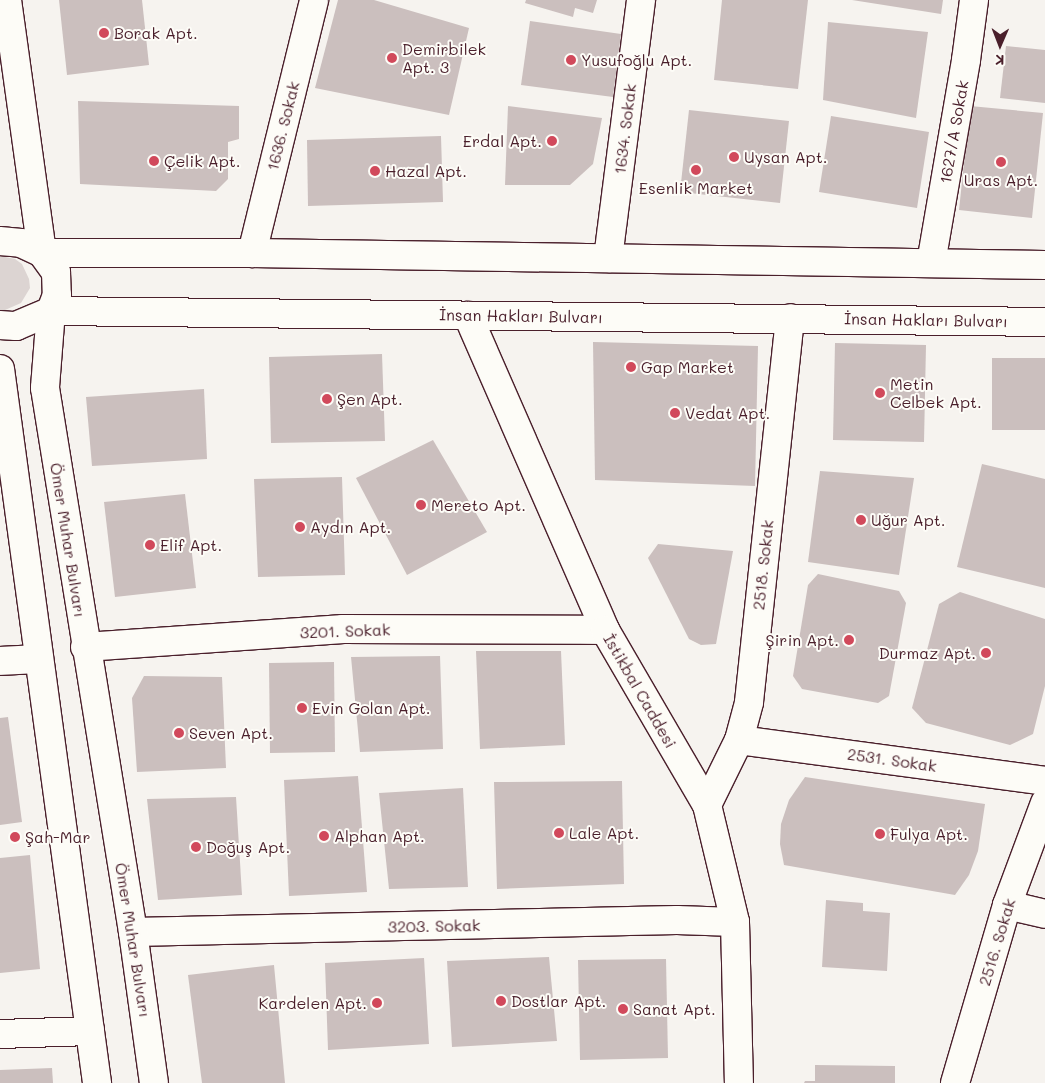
<!DOCTYPE html>
<meta charset="utf-8">
<style>
body{margin:0}
#map{position:relative;width:1045px;height:1083px;overflow:hidden;background:#f6f3ef;font-family:Mali,sans-serif}
div>[style]{position:absolute}
[style*='--x']{left:calc(var(--x)*1px);top:calc(var(--y)*1px);width:calc(var(--w)*1px);rotate:calc(var(--a)*1deg)}
.green>*{inset:0;background:#dcd4d2}
.building>*{inset:0;background:#cbbfbe}
.roads{filter:drop-shadow(1px 0 #4a1f2b) drop-shadow(-1px 0 #4a1f2b) drop-shadow(0 1px #4a1f2b) drop-shadow(0 -1px #4a1f2b)}
.minor>*{height:28px;margin:-14px;padding:0 14px;transform-origin:14px;border-radius:14px;background:#fdfcf7}
.tertiary>*{height:28px;margin:-14px;padding:0 14px;transform-origin:14px;border-radius:14px;background:#fdfcf7}
.secondary>*{height:28px;margin:-14px;padding:0 14px;transform-origin:14px;border-radius:14px;background:#fdfcf7}
.dots>*{width:14px;height:14px;translate:-50% -50%;box-sizing:border-box;border:2px solid #fdfcf7;border-radius:50%}
span{translate:-50% -50%;white-space:nowrap;text-align:center;line-height:1.15;-webkit-text-stroke:4px #fdfcf7;paint-order:stroke}
.poi-label{font-size:16px;color:#4a1f2b}
.left{translate:0 -50%;text-align:left}
.right{translate:-100% -50%;text-align:right}
.street-label{font-size:16px;color:#4a1f2b}
.north{position:absolute;left:975px;top:20px;width:50px;height:50px;-webkit-text-stroke:4px #fdfcf7;paint-order:stroke;rotate:181deg;font-size:14px;font-weight:700;line-height:20px;text-align:center;color:#4a1f2b}
.north::after{content:'';display:block;margin:auto;width:18px;height:22px;background:#4a1f2b;clip-path:polygon(50% 0,100% 100%,50% 72%,0 100%)}
</style>
<div id="map">
<div class="green">
<i style="clip-path:polygon(0 256px,15px 259px,22px 264px,29px 279px,30px 288px,21px 303px,5px 310px,0 310px)"></i>
</div>
<div class="building">
<i style="clip-path:polygon(59px 0,142px 0,149px 65px,67px 75px)"></i>
<i style="clip-path:polygon(338px 0,374px 0,469px 28px,449px 115px,315px 88px)"></i>
<i style="clip-path:polygon(526px 0,597px 0,593px 13px,575px 8px,573px 17px,525px 3px)"></i>
<i style="clip-path:polygon(722px 0,808px 0,798px 89px,714px 80px)"></i>
<i style="clip-path:polygon(852px 0,943px 0,941px 14px)"></i>
<i style="clip-path:polygon(530px 21px,621px 34px,613px 97px,521px 85px)"></i>
<i style="clip-path:polygon(828px 22px,928px 32px,916px 118px,823px 100px)"></i>
<i style="clip-path:polygon(1006px 46px,1045px 50px,1045px 103px,1000px 98px)"></i>
<i style="clip-path:polygon(78px 101px,239px 106px,239px 139px,228px 142px,228px 179px,216px 191px,80px 184px)"></i>
<i style="clip-path:polygon(508px 106px,602px 118px,593px 164px,570px 185px,505px 185px)"></i>
<i style="clip-path:polygon(970px 106px,1043px 113px,1032px 218px,959px 210px)"></i>
<i style="clip-path:polygon(689px 110px,789px 121px,780px 203px,680px 192px)"></i>
<i style="clip-path:polygon(831px 116px,929px 132px,917px 208px,819px 192px)"></i>
<i style="clip-path:polygon(441px 136px,443px 202px,308px 206px,307px 140px)"></i>
<i style="clip-path:polygon(593px 342px,758px 346px,755px 486px,595px 480px)"></i>
<i style="clip-path:polygon(835px 343px,926px 345px,924px 442px,833px 440px)"></i>
<i style="clip-path:polygon(382px 354px,385px 441px,271px 443px,269px 357px)"></i>
<i style="clip-path:polygon(992px 358px,1045px 358px,1045px 430px,992px 430px)"></i>
<i style="clip-path:polygon(204px 389px,207px 459px,92px 466px,86px 397px)"></i>
<i style="clip-path:polygon(433px 440px,487px 532px,407px 575px,356px 478px)"></i>
<i style="clip-path:polygon(982px 464px,1045px 479px,1045px 588px,957px 567px)"></i>
<i style="clip-path:polygon(820px 471px,914px 478px,899px 575px,808px 562px)"></i>
<i style="clip-path:polygon(342px 477px,345px 575px,258px 577px,254px 479px)"></i>
<i style="clip-path:polygon(185px 494px,196px 588px,115px 597px,104px 502px)"></i>
<i style="clip-path:polygon(658px 544px,733px 551px,716px 644px,701px 645px,689px 639px,648px 558px)"></i>
<i style="clip-path:polygon(818px 574px,899px 591px,906px 603px,889px 696px,878px 703px,802px 689px,793px 676px,808px 585px)"></i>
<i style="clip-path:polygon(960px 592px,1045px 619px,1045px 686px,1033px 734px,1010px 745px,926px 723px,912px 708px,939px 604px)"></i>
<i style="clip-path:polygon(476px 651px,561px 651px,565px 745px,480px 749px)"></i>
<i style="clip-path:polygon(440px 656px,443px 749px,360px 752px,351px 657px)"></i>
<i style="clip-path:polygon(334px 662px,335px 752px,270px 753px,269px 663px)"></i>
<i style="clip-path:polygon(144px 676px,222px 677px,226px 768px,137px 772px,132px 698px)"></i>
<i style="clip-path:polygon(8px 717px,22px 822px,0 825px,0 718px)"></i>
<i style="clip-path:polygon(358px 776px,367px 892px,289px 896px,284px 780px)"></i>
<i style="clip-path:polygon(805px 777px,985px 804px,978px 851px,969px 875px,955px 895px,784px 865px,780px 844px,781px 824px,789px 800px)"></i>
<i style="clip-path:polygon(622px 781px,624px 884px,497px 889px,494px 782px)"></i>
<i style="clip-path:polygon(463px 788px,468px 887px,389px 889px,379px 793px)"></i>
<i style="clip-path:polygon(236px 797px,242px 895px,158px 900px,147px 799px)"></i>
<i style="clip-path:polygon(30px 855px,40px 969px,0 973px,0 858px)"></i>
<i style="clip-path:polygon(826px 900px,863px 903px,863px 911px,890px 913px,887px 971px,822px 967px)"></i>
<i style="clip-path:polygon(549px 957px,557px 1041px,452px 1047px,447px 961px)"></i>
<i style="clip-path:polygon(424px 958px,429px 1044px,328px 1050px,325px 963px)"></i>
<i style="clip-path:polygon(666px 959px,668px 1058px,580px 1060px,578px 960px)"></i>
<i style="clip-path:polygon(274px 965px,285px 1083px,202px 1083px,188px 975px)"></i>
<i style="clip-path:polygon(815px 1065px,895px 1066px,895px 1083px,804px 1083px,805px 1081px,815px 1081px)"></i>
<i style="clip-path:polygon(52px 1068px,53px 1083px,0 1083px,0 1070px)"></i>
</div>
<div class="roads">
<div class="minor">
<i style="--x:252;--y:253;--w:260;--a:-76.2"></i>
<i style="--x:608;--y:258;--w:260;--a:-82.7"></i>
<i style="--x:931;--y:263;--w:206;--a:-80.2"></i>
<i style="--x:966;--y:60;--w:61;--a:-82.4"></i>
<i style="--x:85;--y:647;--w:259;--a:-4"></i>
<i style="--x:343;--y:629;--w:262;--a:0.2"></i>
<i style="--x:0;--y:661;--w:39;--a:-3"></i>
<i style="--x:739;--y:740;--w:309;--a:7.6"></i>
<i style="--x:707;--y:805;--w:72;--a:-63.8"></i>
<i style="--x:739;--y:740;--w:39;--a:-75"></i>
<i style="--x:749;--y:702;--w:386;--a:-83.9"></i>
<i style="--x:1007;--y:905;--w:39;--a:13"></i>
<i style="--x:133;--y:932;--w:544;--a:-1.26"></i>
<i style="--x:677;--y:920;--w:58;--a:2"></i>
<i style="--x:0;--y:1034;--w:90;--a:-1.9"></i>
<i style="--x:955;--y:1083;--w:185;--a:-73.7"></i>
<i style="--x:1007;--y:905;--w:109;--a:-69.6"></i>
</div>
<div class="tertiary">
<i style="--x:468;--y:316;--w:343;--a:66.4"></i>
<i style="--x:605;--y:630;--w:203;--a:59.8"></i>
<i style="--x:707;--y:805;--w:120;--a:76.5"></i>
<i style="--x:735;--y:922;--w:161;--a:88.6"></i>
</div>
<div class="secondary">
<i style="--x:7;--y:0;--w:255;--a:82.1"></i>
<i style="--x:42;--y:253;--w:24;--a:54"></i>
<i style="--x:56;--y:272;--w:23;--a:88"></i>
<i style="--x:57;--y:295;--w:17;--a:111"></i>
<i style="--x:51;--y:311;--w:77;--a:94.5"></i>
<i style="--x:45;--y:388;--w:551;--a:80.81"></i>
<i style="--x:133;--y:932;--w:152;--a:82.1"></i>
<i style="--x:0;--y:241;--w:21;--a:5"></i>
<i style="--x:21;--y:243;--w:23;--a:25"></i>
<i style="--x:42;--y:253;--w:210;--a:0"></i>
<i style="--x:252;--y:253;--w:793;--a:0.87"></i>
<i style="--x:0;--y:325;--w:16;--a:4"></i>
<i style="--x:16;--y:326;--w:38;--a:-23"></i>
<i style="--x:51;--y:311;--w:994;--a:0.63"></i>
<i style="--x:0;--y:369;--w:721;--a:82.26"></i>
</div>
</div>
<div class="dots">
<i style="left:104px;top:33px;background:#d1495b"></i>
<i style="left:392px;top:58px;background:#d1495b"></i>
<i style="left:571px;top:60px;background:#d1495b"></i>
<i style="left:552px;top:141px;background:#d1495b"></i>
<i style="left:734px;top:157px;background:#d1495b"></i>
<i style="left:154px;top:161px;background:#d1495b"></i>
<i style="left:1001px;top:162px;background:#d1495b"></i>
<i style="left:696px;top:170px;background:#d1495b"></i>
<i style="left:375px;top:171px;background:#d1495b"></i>
<i style="left:631px;top:367px;background:#d1495b"></i>
<i style="left:880px;top:393px;background:#d1495b"></i>
<i style="left:327px;top:399px;background:#d1495b"></i>
<i style="left:675px;top:413px;background:#d1495b"></i>
<i style="left:421px;top:505px;background:#d1495b"></i>
<i style="left:861px;top:520px;background:#d1495b"></i>
<i style="left:300px;top:527px;background:#d1495b"></i>
<i style="left:150px;top:545px;background:#d1495b"></i>
<i style="left:849px;top:640px;background:#d1495b"></i>
<i style="left:986px;top:653px;background:#d1495b"></i>
<i style="left:302px;top:708px;background:#d1495b"></i>
<i style="left:179px;top:733px;background:#d1495b"></i>
<i style="left:559px;top:833px;background:#d1495b"></i>
<i style="left:880px;top:834px;background:#d1495b"></i>
<i style="left:324px;top:836px;background:#d1495b"></i>
<i style="left:15px;top:837px;background:#d1495b"></i>
<i style="left:196px;top:847px;background:#d1495b"></i>
<i style="left:501px;top:1001px;background:#d1495b"></i>
<i style="left:377px;top:1003px;background:#d1495b"></i>
<i style="left:623px;top:1009px;background:#d1495b"></i>
</div>
<div class="poi-label">
<span class="left" style="left:114px;top:33px">Borak Apt.</span>
<span class="left" style="left:402px;top:58px">Demirbilek<br>Apt. 3</span>
<span class="left" style="left:581px;top:60px">Yusufoğlu Apt.</span>
<span class="right" style="left:542px;top:141px">Erdal Apt.</span>
<span class="left" style="left:744px;top:157px">Uysan Apt.</span>
<span class="left" style="left:164px;top:161px">Çelik Apt.</span>
<span class="left" style="left:385px;top:171px">Hazal Apt.</span>
<span style="left:1001px;top:180px">Uras Apt.</span>
<span style="left:696px;top:188px">Esenlik Market</span>
<span class="left" style="left:641px;top:367px">Gap Market</span>
<span class="left" style="left:890px;top:393px">Metin<br>Celbek Apt.</span>
<span class="left" style="left:337px;top:399px">Şen Apt.</span>
<span class="left" style="left:685px;top:413px">Vedat Apt.</span>
<span class="left" style="left:431px;top:505px">Mereto Apt.</span>
<span class="left" style="left:871px;top:520px">Uğur Apt.</span>
<span class="left" style="left:310px;top:527px">Aydın Apt.</span>
<span class="left" style="left:160px;top:545px">Elif Apt.</span>
<span class="right" style="left:839px;top:640px">Şirin Apt.</span>
<span class="right" style="left:976px;top:653px">Durmaz Apt.</span>
<span class="left" style="left:312px;top:708px">Evin Golan Apt.</span>
<span class="left" style="left:189px;top:733px">Seven Apt.</span>
<span class="left" style="left:569px;top:833px">Lale Apt.</span>
<span class="left" style="left:890px;top:834px">Fulya Apt.</span>
<span class="left" style="left:334px;top:836px">Alphan Apt.</span>
<span class="left" style="left:25px;top:837px">Şah-Mar</span>
<span class="left" style="left:206px;top:847px">Doğuş Apt.</span>
<span class="left" style="left:511px;top:1001px">Dostlar Apt.</span>
<span class="right" style="left:367px;top:1003px">Kardelen Apt.</span>
<span class="left" style="left:633px;top:1009px">Sanat Apt.</span>
</div>
<div class="street-label">
<span style="left:283px;top:126px;rotate:-76deg">1636. Sokak</span>
<span style="left:625px;top:129px;rotate:-83deg">1634. Sokak</span>
<span style="left:954px;top:132px;rotate:-80deg">1627/A Sokak</span>
<span style="left:521px;top:316px;rotate:1deg">İnsan Hakları Bulvarı</span>
<span style="left:926px;top:320px;rotate:1deg">İnsan Hakları Bulvarı</span>
<span style="left:68px;top:540px;rotate:81deg">Ömer Muhar Bulvarı</span>
<span style="left:763px;top:565px;rotate:-84deg">2518. Sokak</span>
<span style="left:345px;top:631px;rotate:-2deg">3201. Sokak</span>
<span style="left:640px;top:691px;rotate:60deg">İstikbal Caddesi</span>
<span style="left:892px;top:760px;rotate:8deg">2531. Sokak</span>
<span style="left:434px;top:926px;rotate:-1deg">3203. Sokak</span>
<span style="left:133px;top:940px;rotate:81deg">Ömer Muhar Bulvarı</span>
<span style="left:997px;top:942px;rotate:-73deg">2516. Sokak</span>
</div>
<div class="north">K</div>
</div>
